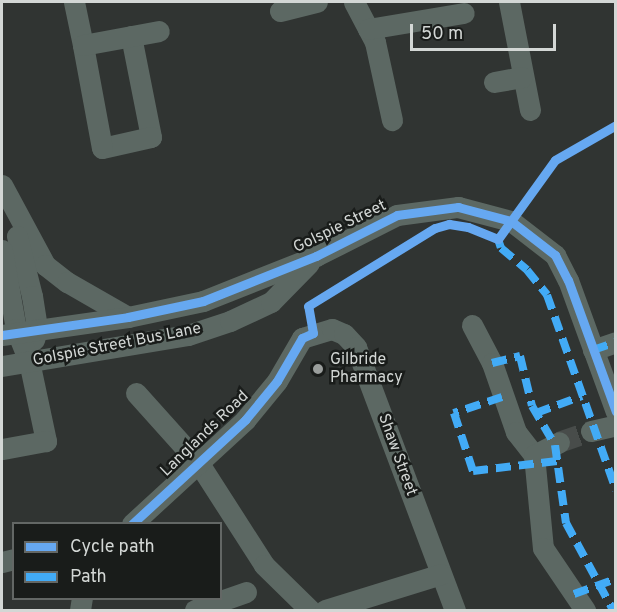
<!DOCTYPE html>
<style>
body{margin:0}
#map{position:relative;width:617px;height:612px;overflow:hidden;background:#303432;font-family:Overpass,sans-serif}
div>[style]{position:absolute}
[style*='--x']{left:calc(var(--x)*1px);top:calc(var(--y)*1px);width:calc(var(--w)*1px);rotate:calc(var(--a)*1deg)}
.minor-tunnel>*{height:21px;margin-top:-10.5px;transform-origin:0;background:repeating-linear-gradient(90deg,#484c4a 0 21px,transparent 0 31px)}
.minor>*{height:21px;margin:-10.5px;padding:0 10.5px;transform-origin:10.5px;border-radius:10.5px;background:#5c6863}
.quiet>*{height:8px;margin-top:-4px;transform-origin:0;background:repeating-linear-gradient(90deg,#42abf6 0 15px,transparent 0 23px)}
.cycleway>*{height:9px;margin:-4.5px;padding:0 4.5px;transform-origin:4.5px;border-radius:4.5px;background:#66a8f1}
.dots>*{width:16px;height:16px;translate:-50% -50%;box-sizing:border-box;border:3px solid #191c1a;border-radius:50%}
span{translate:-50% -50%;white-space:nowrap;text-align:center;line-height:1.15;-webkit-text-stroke:5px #191c1a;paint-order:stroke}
.street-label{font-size:16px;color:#d3d7d5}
.poi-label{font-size:16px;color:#d3d7d5}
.left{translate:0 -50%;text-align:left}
.frame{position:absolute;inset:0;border:3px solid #d3d7d5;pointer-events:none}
.legend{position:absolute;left:12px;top:522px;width:210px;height:78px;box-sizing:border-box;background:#191c1a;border:2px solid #636765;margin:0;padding:8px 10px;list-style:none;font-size:18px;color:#d3d7d5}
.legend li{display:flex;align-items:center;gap:12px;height:30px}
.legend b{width:30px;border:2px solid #636765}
.scale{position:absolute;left:410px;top:24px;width:146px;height:27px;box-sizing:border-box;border:3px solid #d3d7d5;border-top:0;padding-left:8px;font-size:18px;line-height:21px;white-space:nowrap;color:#d3d7d5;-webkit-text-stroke:4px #191c1a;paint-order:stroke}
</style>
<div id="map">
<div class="minor-tunnel">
<i style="--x:559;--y:442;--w:34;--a:-19"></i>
</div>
<div class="minor">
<i style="--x:74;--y:2;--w:44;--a:78.2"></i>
<i style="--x:354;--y:2;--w:45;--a:62.3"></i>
<i style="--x:375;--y:42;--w:80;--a:77.7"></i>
<i style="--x:509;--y:2;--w:110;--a:79"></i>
<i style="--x:280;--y:11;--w:38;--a:-14"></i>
<i style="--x:368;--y:29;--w:97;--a:-9.5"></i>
<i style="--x:131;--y:36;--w:103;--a:78.8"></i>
<i style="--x:151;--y:137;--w:50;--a:167.3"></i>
<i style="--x:102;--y:148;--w:105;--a:-100.5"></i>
<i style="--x:83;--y:45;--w:77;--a:-10.4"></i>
<i style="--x:494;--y:82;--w:28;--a:-10"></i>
<i style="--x:2;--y:185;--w:91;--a:61.7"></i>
<i style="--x:45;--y:265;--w:28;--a:38"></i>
<i style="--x:67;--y:282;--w:70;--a:29.8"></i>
<i style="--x:17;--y:236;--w:62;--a:76"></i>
<i style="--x:32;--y:296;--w:33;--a:81"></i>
<i style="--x:37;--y:329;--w:11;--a:105"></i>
<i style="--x:2;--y:250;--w:80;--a:80"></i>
<i style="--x:16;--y:329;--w:35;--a:68"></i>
<i style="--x:29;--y:361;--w:82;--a:78"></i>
<i style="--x:46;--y:441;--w:45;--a:169.7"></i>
<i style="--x:472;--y:325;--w:43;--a:62.2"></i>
<i style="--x:492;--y:363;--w:73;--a:70.8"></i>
<i style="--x:516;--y:432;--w:29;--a:52"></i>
<i style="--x:534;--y:455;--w:93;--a:84.5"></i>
<i style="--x:543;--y:548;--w:75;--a:55.9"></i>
<i style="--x:2;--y:335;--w:127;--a:-8.1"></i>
<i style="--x:128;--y:317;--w:77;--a:-12"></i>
<i style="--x:203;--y:301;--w:122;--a:-21.7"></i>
<i style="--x:316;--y:256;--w:91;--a:-26.8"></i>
<i style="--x:397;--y:215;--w:62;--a:-7.5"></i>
<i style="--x:458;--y:207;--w:55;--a:14.8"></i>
<i style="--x:511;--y:221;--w:56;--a:37.7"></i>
<i style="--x:555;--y:255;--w:28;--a:63"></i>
<i style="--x:568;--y:280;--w:140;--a:70"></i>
<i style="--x:593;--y:350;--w:24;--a:-19"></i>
<i style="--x:2;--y:366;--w:189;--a:-9.5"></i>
<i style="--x:188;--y:335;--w:44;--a:-18.4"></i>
<i style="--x:230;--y:321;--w:45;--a:-24.9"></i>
<i style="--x:271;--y:302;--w:54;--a:-45.7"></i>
<i style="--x:136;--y:393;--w:93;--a:48.1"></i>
<i style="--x:198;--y:462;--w:122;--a:57.3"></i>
<i style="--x:264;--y:565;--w:64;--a:44.4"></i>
<i style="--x:591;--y:431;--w:26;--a:-13"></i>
<i style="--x:534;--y:455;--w:28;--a:-27"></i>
<i style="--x:132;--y:524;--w:154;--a:-42.6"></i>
<i style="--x:245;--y:420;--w:50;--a:-50.6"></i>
<i style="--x:277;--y:381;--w:50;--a:-59.8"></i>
<i style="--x:302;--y:338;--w:31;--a:-17"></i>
<i style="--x:332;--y:329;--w:13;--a:23"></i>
<i style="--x:344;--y:334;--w:18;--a:47"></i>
<i style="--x:356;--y:347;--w:281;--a:69.4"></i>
<i style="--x:2;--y:562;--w:12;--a:-14"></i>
<i style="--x:80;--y:610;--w:12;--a:-81"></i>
<i style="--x:195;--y:610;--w:54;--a:-19.4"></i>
<i style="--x:325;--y:610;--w:121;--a:-17.2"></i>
</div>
<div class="quiet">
<i style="--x:498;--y:239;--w:9;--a:72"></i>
<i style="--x:501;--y:248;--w:34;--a:40"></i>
<i style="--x:527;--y:270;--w:32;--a:51"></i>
<i style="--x:547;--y:295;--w:207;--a:70.5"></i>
<i style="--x:593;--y:350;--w:24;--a:-19"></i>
<i style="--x:492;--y:363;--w:29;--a:-14"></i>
<i style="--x:520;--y:356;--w:51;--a:76.5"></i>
<i style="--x:532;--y:406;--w:45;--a:59.5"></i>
<i style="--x:555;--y:445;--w:79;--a:82"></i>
<i style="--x:566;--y:523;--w:99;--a:61.6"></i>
<i style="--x:502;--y:397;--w:51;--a:161.6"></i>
<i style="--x:454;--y:413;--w:61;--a:71.9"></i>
<i style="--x:473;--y:471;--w:85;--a:-6.8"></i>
<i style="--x:536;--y:413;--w:49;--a:-20.3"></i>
<i style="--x:574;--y:594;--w:45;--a:-19.7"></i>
</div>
<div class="cycleway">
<i style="--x:2;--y:335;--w:127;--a:-8.1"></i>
<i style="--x:128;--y:317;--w:77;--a:-12"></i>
<i style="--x:203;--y:301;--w:122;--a:-21.7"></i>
<i style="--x:316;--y:256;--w:91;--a:-26.8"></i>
<i style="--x:397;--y:215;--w:62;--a:-7.5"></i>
<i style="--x:458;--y:207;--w:55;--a:14.8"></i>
<i style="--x:511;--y:221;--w:56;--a:37.7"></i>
<i style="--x:555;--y:255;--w:28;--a:63"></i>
<i style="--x:568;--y:280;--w:140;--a:70"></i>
<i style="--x:132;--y:524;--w:154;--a:-42.6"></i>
<i style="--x:245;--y:420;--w:50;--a:-50.6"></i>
<i style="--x:277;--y:381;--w:50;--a:-59.8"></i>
<i style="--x:302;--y:338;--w:12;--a:-24"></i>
<i style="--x:313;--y:333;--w:27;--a:-100"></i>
<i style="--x:308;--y:306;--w:149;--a:-31.6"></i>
<i style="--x:435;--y:228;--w:15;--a:-16"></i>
<i style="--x:449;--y:224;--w:19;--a:9"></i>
<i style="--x:468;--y:227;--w:32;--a:22"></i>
<i style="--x:498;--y:239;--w:97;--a:-54.2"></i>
<i style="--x:555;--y:160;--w:70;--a:-29.8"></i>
</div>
<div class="dots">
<i style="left:318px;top:369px;background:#9a9e9c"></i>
</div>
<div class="street-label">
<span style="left:340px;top:227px;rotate:-26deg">Golspie Street</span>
<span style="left:117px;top:345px;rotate:-11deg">Golspie Street Bus Lane</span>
<span style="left:205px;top:434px;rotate:-44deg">Langlands Road</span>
<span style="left:397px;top:455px;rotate:70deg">Shaw Street</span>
</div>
<div class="poi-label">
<span class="left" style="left:330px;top:369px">Gilbride<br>Pharmacy</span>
</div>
<div class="frame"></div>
<ul class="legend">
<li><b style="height:8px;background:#66a8f1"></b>Cycle path</li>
<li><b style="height:8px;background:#42abf6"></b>Path</li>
</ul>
<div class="scale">50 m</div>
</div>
